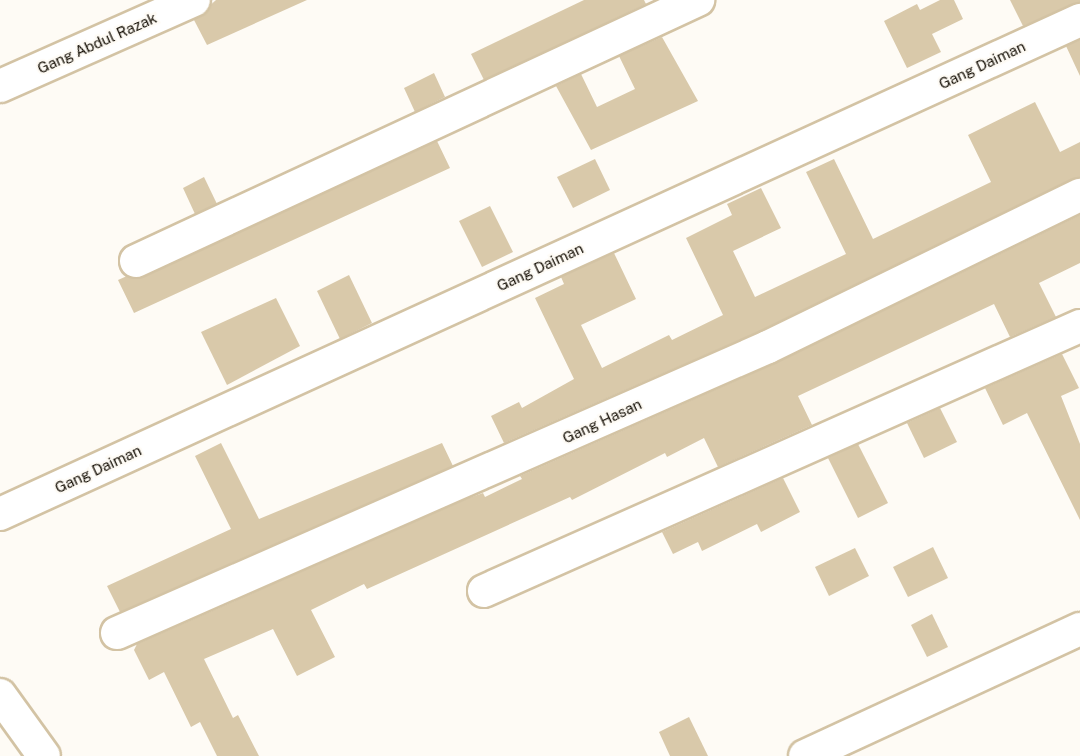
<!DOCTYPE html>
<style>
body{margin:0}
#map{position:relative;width:1080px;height:756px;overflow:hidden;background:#fefbf5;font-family:"Public Sans",sans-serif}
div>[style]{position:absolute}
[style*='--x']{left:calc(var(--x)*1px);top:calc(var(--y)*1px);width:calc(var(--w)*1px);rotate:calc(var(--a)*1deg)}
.building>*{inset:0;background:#d9c9aa}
.roads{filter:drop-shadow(2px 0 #d3c3a4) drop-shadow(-2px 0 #d3c3a4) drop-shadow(0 2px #d3c3a4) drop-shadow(0 -2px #d3c3a4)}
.street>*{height:32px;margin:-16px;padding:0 16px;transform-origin:16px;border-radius:16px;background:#fff}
span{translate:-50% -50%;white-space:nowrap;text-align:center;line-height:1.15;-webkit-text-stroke:4.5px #fefbf5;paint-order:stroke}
.street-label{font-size:15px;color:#140e04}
</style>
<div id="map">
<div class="building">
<i style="clip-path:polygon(216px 0,307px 0,207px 45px,194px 20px)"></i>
<i style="clip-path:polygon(584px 0,644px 0,646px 4px,484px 80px,471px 54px)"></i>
<i style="clip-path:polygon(940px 0,954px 0,963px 19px,932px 34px,941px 52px,907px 68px,884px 21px,917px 4px,920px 10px)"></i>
<i style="clip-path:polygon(1010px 0,1080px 0,1080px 2px,1023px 26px)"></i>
<i style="clip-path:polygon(662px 37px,698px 101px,591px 150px,556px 86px,581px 74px,597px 107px,635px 89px,619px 56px)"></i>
<i style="clip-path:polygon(1080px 40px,1080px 76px,1066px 46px)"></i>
<i style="clip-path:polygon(434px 73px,445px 97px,415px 112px,404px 88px)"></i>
<i style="clip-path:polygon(1035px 102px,1060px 152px,1080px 142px,1080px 177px,760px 331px,504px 443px,491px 416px,519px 402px,522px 408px,574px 379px,535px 298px,564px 284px,561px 277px,614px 253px,636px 299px,581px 325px,602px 368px,669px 335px,672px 340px,723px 315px,686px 238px,732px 215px,727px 204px,761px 188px,781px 228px,733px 251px,755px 297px,846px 254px,806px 172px,834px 159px,873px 239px,991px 182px,968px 135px)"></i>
<i style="clip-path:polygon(437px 141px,450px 168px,134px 313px,118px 280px,127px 276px,144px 277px)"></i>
<i style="clip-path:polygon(595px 159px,610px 190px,573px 208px,557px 177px)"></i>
<i style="clip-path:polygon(204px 177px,217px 204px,195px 214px,183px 188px)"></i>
<i style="clip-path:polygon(490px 206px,513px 252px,482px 267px,459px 221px)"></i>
<i style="clip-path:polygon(1080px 215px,1080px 263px,1039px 283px,1056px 317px,1010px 337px,994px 304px,798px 396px,812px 425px,718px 467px,704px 438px,667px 457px,665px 453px,572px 500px,570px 497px,367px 589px,364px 584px,311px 610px,335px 657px,297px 676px,273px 629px,204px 659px,233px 718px,238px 715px,259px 756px,217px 756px,200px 722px,191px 727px,164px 672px,149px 680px,134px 650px,137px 644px,469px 498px,483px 493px,485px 497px,522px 479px,520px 476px,776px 363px)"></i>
<i style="clip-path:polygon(349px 275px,372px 323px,340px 339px,317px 291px)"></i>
<i style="clip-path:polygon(276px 298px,300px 346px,227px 385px,201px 332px)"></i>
<i style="clip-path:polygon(1062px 354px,1079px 388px,1061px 396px,1080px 444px,1080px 520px,1027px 413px,1003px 425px,985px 388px)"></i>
<i style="clip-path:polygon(940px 408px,957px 442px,924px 458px,907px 423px)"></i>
<i style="clip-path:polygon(221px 443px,259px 519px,442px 443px,453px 466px,120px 612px,107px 586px,231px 529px,195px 456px)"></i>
<i style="clip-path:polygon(858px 444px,888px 503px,858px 518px,828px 458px)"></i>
<i style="clip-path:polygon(783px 478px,800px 512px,761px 532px,757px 524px,702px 551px,698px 542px,673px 554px,662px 532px)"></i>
<i style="clip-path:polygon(933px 547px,948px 578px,908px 597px,893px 567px)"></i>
<i style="clip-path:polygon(855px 548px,869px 576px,829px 596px,815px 567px)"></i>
<i style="clip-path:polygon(932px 614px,948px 647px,927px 657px,911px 625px)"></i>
<i style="clip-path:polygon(689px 717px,708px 756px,670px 756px,659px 732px)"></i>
</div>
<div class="roads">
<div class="street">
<i style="--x:0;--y:86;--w:212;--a:-23.9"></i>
<i style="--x:136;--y:261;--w:620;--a:-24.91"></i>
<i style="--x:0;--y:514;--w:1188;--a:-24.58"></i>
<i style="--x:484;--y:591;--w:652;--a:-23.97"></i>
<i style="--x:117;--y:633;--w:711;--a:-23.72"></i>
<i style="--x:768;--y:347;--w:347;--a:-26"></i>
<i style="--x:0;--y:695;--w:75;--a:54.2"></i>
<i style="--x:805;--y:756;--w:303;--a:-24.8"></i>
</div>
</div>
<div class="street-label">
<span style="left:97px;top:43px;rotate:-24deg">Gang Abdul Razak</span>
<span style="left:982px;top:65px;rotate:-25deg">Gang Daiman</span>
<span style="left:540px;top:267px;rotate:-25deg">Gang Daiman</span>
<span style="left:602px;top:421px;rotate:-25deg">Gang Hasan</span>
<span style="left:98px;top:469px;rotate:-25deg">Gang Daiman</span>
</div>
</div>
